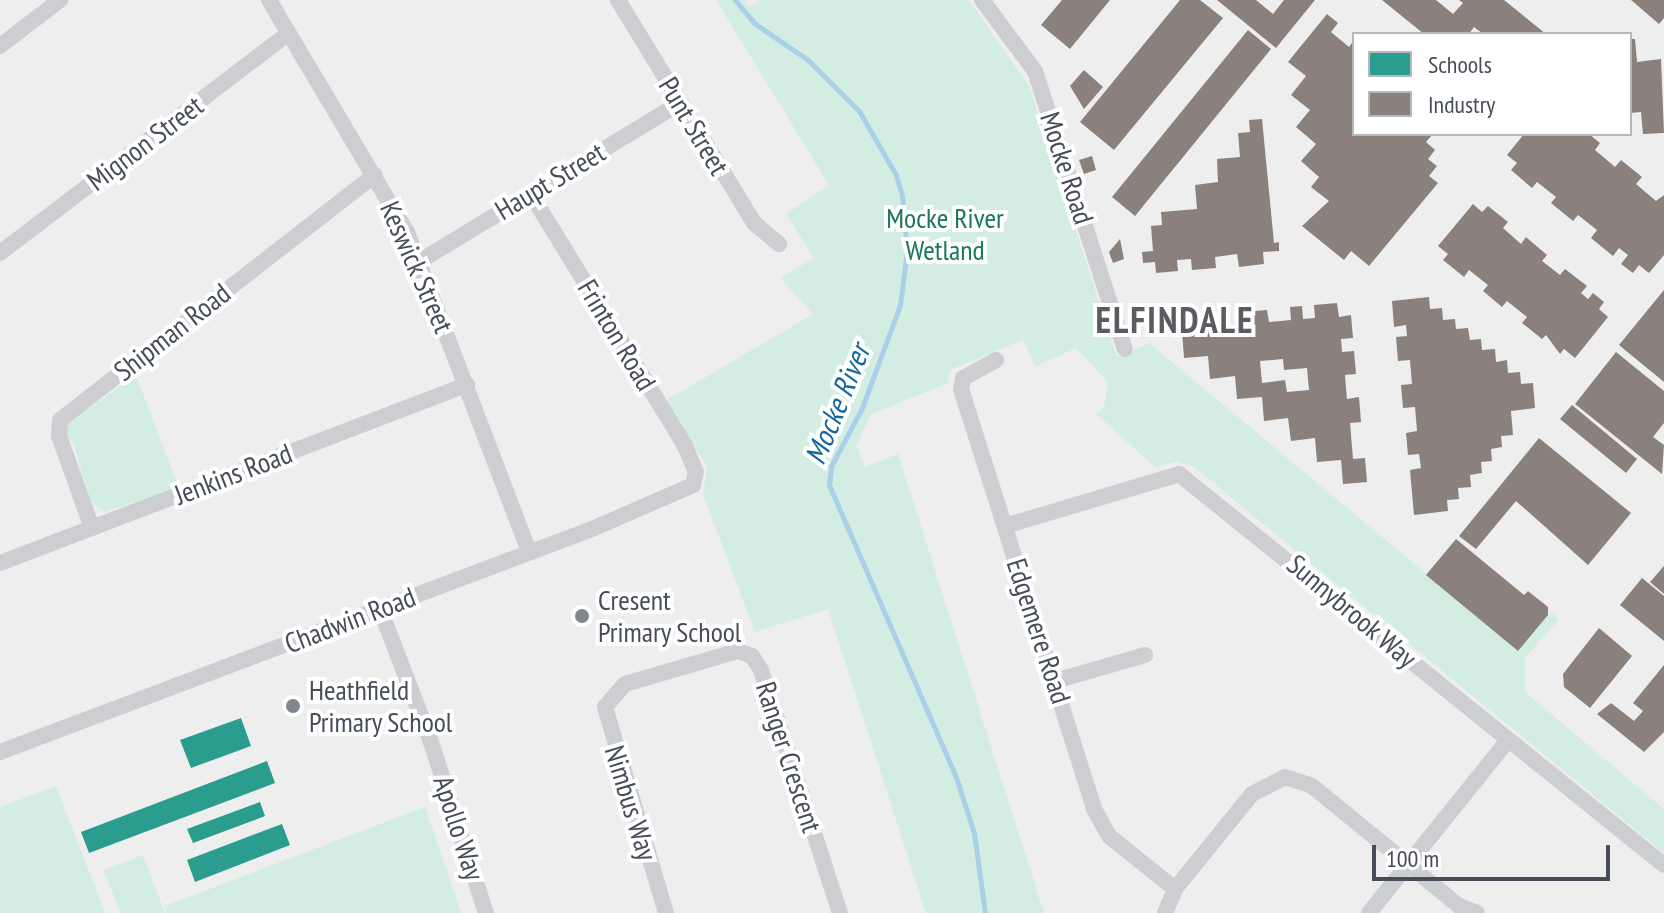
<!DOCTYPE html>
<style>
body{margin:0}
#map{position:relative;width:1664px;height:913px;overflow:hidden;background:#efeeee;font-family:"PT Sans Narrow",sans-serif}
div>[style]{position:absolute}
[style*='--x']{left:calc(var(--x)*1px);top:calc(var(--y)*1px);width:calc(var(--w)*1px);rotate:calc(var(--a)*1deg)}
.green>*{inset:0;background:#d4ede2}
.schools>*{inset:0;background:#2a9d8f}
.industry>*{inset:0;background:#8a817c}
.stream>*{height:5px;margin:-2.5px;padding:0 2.5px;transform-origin:2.5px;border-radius:2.5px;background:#aacfe8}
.street>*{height:16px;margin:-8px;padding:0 8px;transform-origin:8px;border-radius:8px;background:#cdced1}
.dots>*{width:22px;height:22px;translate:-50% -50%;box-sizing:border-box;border:4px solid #fff;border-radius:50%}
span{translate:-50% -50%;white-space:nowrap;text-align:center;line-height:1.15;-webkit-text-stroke:8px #fff;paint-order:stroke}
.street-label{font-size:28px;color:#464d59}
.park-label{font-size:28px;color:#1b765a}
.poi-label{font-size:28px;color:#464d59}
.left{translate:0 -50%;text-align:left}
.water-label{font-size:30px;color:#14679f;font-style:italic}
.district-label{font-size:36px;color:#5a5c62;font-weight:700;letter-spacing:2px}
.legend{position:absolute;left:1352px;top:32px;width:280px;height:104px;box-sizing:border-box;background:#fff;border:2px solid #b5b8bd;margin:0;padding:10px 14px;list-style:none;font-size:24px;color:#464d59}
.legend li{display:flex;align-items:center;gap:16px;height:40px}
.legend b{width:40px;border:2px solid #b5b8bd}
.scale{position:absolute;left:1372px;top:845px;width:238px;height:36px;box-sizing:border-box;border:4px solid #464d59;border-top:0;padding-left:10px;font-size:24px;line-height:28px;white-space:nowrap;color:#464d59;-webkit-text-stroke:6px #fff;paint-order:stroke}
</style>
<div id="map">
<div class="green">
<i style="clip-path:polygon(716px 0,745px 0,749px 7px,760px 0,969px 0,1029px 86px,1117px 357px,1149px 343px,1518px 650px,1551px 612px,1559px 619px,1525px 658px,1525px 692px,1664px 809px,1664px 853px,1194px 467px,1176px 462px,1155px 467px,1096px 414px,1104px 407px,1108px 382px,1076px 348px,1035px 367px,1023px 340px,950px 370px,948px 383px,870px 415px,857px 446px,864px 467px,898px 454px,1044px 913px,926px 913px,828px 609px,755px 632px,703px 494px,707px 466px,665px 401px,813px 314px,780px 278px,814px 258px,786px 214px,829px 185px)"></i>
<i style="clip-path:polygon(136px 375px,179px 488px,105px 512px,91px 503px,72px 439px,67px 440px,67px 423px)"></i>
<i style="clip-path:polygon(56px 786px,105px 913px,0 913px,0 807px)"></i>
<i style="clip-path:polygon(425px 807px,461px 913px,167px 913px,165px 906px)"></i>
<i style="clip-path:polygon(143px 855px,165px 913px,120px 913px,104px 870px)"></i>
</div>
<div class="schools">
<i style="clip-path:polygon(241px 718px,251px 746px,191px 768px,180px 740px)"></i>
<i style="clip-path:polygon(267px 761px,275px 783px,89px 853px,81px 832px)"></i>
<i style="clip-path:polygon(260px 802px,265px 816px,193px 843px,187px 829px)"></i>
<i style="clip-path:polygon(282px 824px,290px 845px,195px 882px,187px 860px)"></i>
</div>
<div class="industry">
<i style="clip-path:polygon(1062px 0,1110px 0,1070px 49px,1041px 25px)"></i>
<i style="clip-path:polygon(1180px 0,1200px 0,1223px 18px,1114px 150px,1080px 122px)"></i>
<i style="clip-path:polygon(1217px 0,1256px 0,1273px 14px,1284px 0,1315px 0,1276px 48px)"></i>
<i style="clip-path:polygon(1382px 0,1436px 0,1453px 14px,1463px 3px,1459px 0,1504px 0,1546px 34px,1483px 34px,1474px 27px,1469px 34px,1424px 34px)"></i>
<i style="clip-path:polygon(1631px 0,1664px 0,1664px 18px,1659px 24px)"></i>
<i style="clip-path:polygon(1327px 14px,1338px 23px,1331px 32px,1349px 47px,1354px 40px,1354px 134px,1433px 134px,1426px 142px,1435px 150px,1428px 159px,1437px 166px,1429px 176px,1438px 183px,1369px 266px,1351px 251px,1344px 260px,1302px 226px,1329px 201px,1311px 187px,1319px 177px,1301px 161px,1316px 144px,1296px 127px,1310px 110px,1291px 95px,1306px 76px,1288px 62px)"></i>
<i style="clip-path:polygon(1248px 30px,1271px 49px,1135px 216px,1112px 197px)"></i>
<i style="clip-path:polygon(1630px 39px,1635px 39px,1637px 62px,1661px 59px,1664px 133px,1643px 134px,1641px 112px,1630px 113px)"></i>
<i style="clip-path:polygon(1084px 70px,1103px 87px,1084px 109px,1070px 86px)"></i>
<i style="clip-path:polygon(1262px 119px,1274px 243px,1279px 242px,1279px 251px,1263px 252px,1264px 264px,1239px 267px,1237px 254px,1215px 257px,1216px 268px,1192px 270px,1191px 259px,1177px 260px,1178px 271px,1156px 273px,1155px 262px,1143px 263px,1142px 252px,1153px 251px,1151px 226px,1162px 225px,1161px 212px,1197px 209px,1195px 185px,1218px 182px,1217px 159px,1240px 157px,1238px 133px,1250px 132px,1249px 120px)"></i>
<i style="clip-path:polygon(1524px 134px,1589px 134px,1600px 143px,1595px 150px,1615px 167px,1621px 160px,1642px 177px,1636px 184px,1656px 201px,1664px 195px,1664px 255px,1649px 273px,1639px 265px,1633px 273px,1621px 264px,1628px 255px,1619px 248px,1613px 256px,1591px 238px,1597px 230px,1578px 215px,1573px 221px,1551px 203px,1556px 197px,1537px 182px,1532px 188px,1511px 170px,1517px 163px,1507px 155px)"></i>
<i style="clip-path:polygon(1092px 156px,1096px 170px,1084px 174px,1079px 160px)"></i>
<i style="clip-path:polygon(1473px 204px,1482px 212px,1488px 206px,1508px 222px,1503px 228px,1521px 244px,1526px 237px,1547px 255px,1542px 261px,1560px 275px,1565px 269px,1587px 286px,1581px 293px,1588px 299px,1593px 293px,1604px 302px,1599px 309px,1608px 317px,1575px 358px,1564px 349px,1560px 354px,1546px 335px,1542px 339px,1522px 323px,1527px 317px,1507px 301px,1502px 307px,1483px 291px,1488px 285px,1469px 270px,1464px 277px,1443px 260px,1448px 254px,1438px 246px)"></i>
<i style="clip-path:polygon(1120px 239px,1124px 259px,1113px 263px,1109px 252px)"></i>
<i style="clip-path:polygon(1664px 290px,1664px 382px,1619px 345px)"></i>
<i style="clip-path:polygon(1429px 297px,1430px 309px,1442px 308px,1443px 320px,1455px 319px,1456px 329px,1468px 328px,1470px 340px,1481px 339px,1482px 350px,1495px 349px,1496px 362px,1507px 360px,1508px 373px,1520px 372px,1521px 384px,1533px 383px,1535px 408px,1511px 411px,1513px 435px,1501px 436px,1502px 447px,1491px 449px,1492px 461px,1481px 462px,1482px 473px,1470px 475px,1471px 487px,1458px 488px,1459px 499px,1447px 500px,1448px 511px,1414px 515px,1410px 470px,1421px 468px,1419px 454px,1408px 455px,1406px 433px,1417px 431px,1415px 407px,1403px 408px,1401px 385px,1412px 384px,1410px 360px,1398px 361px,1396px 337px,1407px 336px,1406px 325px,1394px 327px,1392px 301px)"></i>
<i style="clip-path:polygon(evenodd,1337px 303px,1339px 317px,1351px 315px,1353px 338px,1341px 339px,1342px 352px,1354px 351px,1356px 374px,1345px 375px,1347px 399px,1359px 397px,1361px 422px,1350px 423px,1353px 459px,1365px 458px,1367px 482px,1343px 484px,1341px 460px,1317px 462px,1315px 438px,1291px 441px,1288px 418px,1264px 421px,1262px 397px,1237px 399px,1235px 376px,1210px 379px,1208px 356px,1184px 358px,1181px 318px,1209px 316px,1210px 327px,1243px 324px,1242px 312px,1267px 310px,1269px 322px,1291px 320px,1290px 307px,1302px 306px,1303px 319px,1315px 318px,1314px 305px,1337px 303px,1283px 359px,1284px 370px,1307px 368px,1309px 390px,1287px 392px,1285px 380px,1262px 383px,1260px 361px,1283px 359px)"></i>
<i style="clip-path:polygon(1616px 352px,1664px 391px,1664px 423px,1653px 437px,1664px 445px,1662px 474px,1575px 404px)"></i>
<i style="clip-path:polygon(1572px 405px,1637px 459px,1626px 473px,1560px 419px)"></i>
<i style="clip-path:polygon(1539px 438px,1631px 513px,1588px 565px,1516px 501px,1476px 549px,1459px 536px)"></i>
<i style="clip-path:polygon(1456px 539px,1524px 595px,1528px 591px,1548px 607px,1548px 615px,1518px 651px,1426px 575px)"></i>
<i style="clip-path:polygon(1664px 566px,1664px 594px,1650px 582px)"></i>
<i style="clip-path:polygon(1642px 578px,1664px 596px,1664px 641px,1620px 605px)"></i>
<i style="clip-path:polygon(1599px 628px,1632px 656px,1590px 708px,1564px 687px,1563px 674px)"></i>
<i style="clip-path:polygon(1664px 665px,1664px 732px,1644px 752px,1597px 714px,1611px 703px,1634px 721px,1643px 711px,1633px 703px)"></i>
</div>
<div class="stream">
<i style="--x:735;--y:0;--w:30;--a:50"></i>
<i style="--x:754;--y:23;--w:65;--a:34.4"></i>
<i style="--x:808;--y:60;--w:72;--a:45"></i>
<i style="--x:859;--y:111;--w:74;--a:60"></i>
<i style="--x:896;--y:175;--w:22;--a:74"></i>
<i style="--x:902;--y:196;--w:54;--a:84.7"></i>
<i style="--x:907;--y:250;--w:55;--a:97.3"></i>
<i style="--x:900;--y:305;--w:110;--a:110.3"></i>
<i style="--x:862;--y:408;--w:66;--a:118.1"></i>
<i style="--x:831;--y:466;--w:19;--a:96"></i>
<i style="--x:829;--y:485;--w:318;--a:66.5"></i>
<i style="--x:956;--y:777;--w:59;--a:72.2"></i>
<i style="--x:974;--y:833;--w:81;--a:82.2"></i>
</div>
<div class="street">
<i style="--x:269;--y:0;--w:270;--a:59.3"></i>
<i style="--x:407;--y:232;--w:342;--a:69.1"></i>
<i style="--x:618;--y:0;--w:261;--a:58.6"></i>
<i style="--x:754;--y:223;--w:33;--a:40"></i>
<i style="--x:982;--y:0;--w:89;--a:53.3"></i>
<i style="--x:1035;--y:71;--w:292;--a:72.1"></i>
<i style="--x:0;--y:46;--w:76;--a:-37.5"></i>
<i style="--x:0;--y:253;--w:363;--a:-37.3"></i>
<i style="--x:420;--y:261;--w:304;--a:-31.3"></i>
<i style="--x:996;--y:360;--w:38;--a:151"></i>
<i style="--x:963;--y:378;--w:11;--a:100"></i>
<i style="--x:961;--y:389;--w:441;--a:72.4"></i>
<i style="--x:1094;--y:809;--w:31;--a:61"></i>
<i style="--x:1109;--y:836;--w:85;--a:38.8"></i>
<i style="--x:1005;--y:526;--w:182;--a:-16.6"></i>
<i style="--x:1179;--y:474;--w:623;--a:38.88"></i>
<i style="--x:92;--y:528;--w:98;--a:-109.7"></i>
<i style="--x:59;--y:436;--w:16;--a:-86"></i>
<i style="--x:60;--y:420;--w:399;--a:-37.9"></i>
<i style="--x:0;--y:563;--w:500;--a:-20.9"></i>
<i style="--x:380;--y:609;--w:142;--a:69"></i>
<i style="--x:431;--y:742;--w:180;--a:72.2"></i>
<i style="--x:1055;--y:681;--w:94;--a:-16.1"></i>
<i style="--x:0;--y:752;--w:633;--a:-20.64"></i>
<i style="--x:592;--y:529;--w:110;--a:-23.5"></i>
<i style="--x:693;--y:485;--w:13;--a:-77"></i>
<i style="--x:696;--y:472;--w:30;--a:-113"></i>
<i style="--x:684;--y:444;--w:294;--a:-121.5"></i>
<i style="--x:666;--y:913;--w:215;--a:-106.5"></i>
<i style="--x:605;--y:707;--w:30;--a:-49"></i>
<i style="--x:625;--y:684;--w:118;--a:-16.3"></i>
<i style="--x:738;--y:651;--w:15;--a:20"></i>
<i style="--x:752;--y:656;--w:17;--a:57"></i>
<i style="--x:761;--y:670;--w:256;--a:72"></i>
<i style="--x:1165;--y:913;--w:26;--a:-67"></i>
<i style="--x:1175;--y:889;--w:122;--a:-51"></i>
<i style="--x:1252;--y:794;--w:37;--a:-27"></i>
<i style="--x:1285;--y:777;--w:28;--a:18"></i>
<i style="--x:1312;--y:786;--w:190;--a:39.2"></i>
<i style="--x:1459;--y:906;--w:19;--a:21"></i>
<i style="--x:1369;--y:913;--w:222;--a:-51.2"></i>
</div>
<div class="dots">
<i style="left:582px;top:616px;background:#81858d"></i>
<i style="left:293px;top:706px;background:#81858d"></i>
</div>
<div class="street-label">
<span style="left:694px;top:126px;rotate:59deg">Punt Street</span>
<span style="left:145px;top:143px;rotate:-37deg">Mignon Street</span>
<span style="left:1067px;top:168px;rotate:72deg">Mocke Road</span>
<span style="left:550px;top:181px;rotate:-31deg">Haupt Street</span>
<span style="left:417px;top:267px;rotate:66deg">Keswick Street</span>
<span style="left:172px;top:332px;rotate:-38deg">Shipman Road</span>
<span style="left:617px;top:335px;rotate:59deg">Frinton Road</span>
<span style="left:233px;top:474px;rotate:-21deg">Jenkins Road</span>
<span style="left:1352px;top:611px;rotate:40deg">Sunnybrook Way</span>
<span style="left:350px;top:620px;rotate:-21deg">Chadwin Road</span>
<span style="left:1039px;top:631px;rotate:72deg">Edgemere Road</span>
<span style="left:789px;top:757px;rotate:72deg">Ranger Crescent</span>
<span style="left:631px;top:803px;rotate:73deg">Nimbus Way</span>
<span style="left:459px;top:828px;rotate:72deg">Apollo Way</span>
</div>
<div class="park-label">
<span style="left:945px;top:234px">Mocke River<br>Wetland</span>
</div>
<div class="poi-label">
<span class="left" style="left:598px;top:616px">Cresent<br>Primary School</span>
<span class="left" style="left:309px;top:706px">Heathfield<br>Primary School</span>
</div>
<div class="water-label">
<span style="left:837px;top:404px;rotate:-68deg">Mocke River</span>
</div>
<div class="district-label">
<span style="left:1175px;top:320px">ELFINDALE</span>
</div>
<ul class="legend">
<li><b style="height:22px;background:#2a9d8f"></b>Schools</li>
<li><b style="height:22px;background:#8a817c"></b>Industry</li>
</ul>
<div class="scale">100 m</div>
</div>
